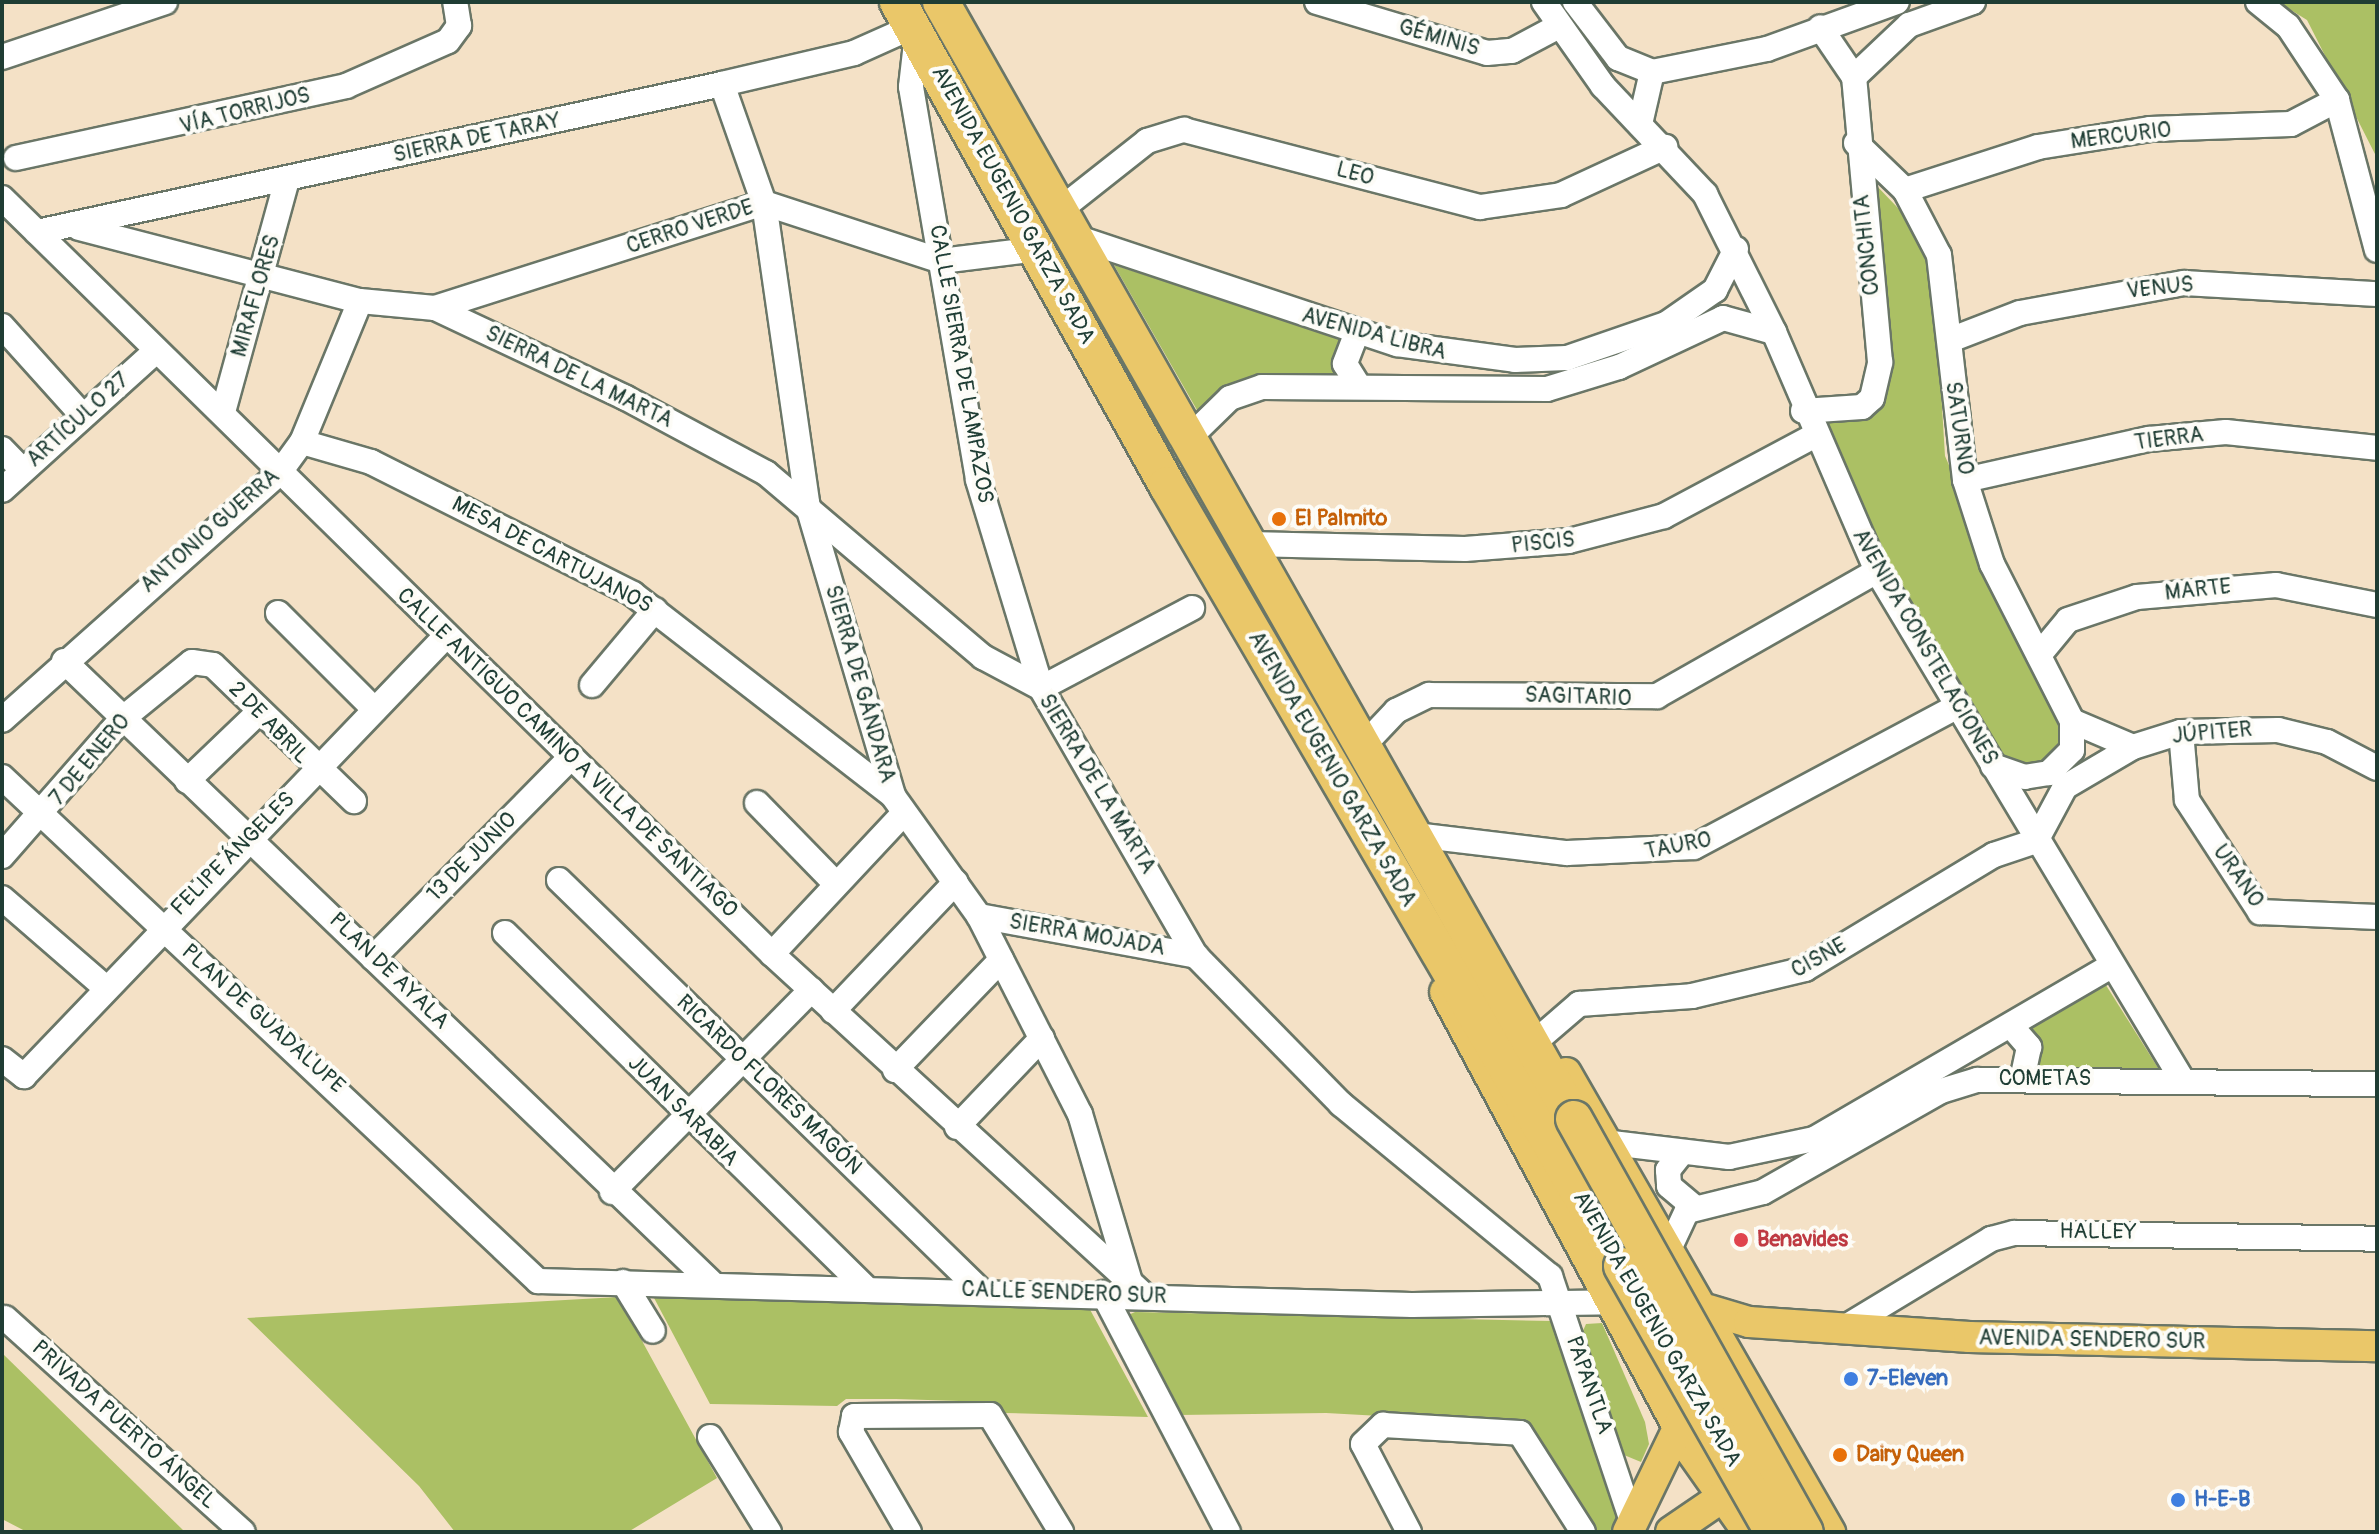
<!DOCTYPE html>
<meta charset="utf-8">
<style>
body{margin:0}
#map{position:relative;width:2379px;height:1534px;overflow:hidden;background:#f4e1c6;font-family:Pangolin,sans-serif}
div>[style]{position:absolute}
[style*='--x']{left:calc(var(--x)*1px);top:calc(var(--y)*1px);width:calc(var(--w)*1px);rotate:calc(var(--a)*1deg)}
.green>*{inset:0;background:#abc064}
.roads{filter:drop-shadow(2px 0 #6a7667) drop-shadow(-2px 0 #6a7667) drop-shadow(0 2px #6a7667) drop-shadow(0 -2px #6a7667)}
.minor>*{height:24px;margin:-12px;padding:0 12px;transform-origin:12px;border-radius:12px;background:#fff}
.major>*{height:30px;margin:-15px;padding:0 15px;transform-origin:15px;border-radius:15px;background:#eac769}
.highway>*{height:36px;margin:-18px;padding:0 18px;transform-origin:18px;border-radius:18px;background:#eac769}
.bridges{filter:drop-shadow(2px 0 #6a7667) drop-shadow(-2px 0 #6a7667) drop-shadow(0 2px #6a7667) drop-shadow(0 -2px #6a7667)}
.highway-bridge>*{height:36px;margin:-18px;padding:0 18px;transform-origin:18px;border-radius:18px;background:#eac769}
.dots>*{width:22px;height:22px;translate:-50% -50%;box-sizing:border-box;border:4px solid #fdfcf7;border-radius:50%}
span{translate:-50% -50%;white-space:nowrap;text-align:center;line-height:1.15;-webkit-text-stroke:8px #fdfcf7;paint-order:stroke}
.street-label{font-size:22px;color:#1f3d34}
.food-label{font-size:22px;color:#c56008;font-weight:700}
.left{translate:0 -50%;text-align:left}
.health-label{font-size:22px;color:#be3a42;font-weight:700}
.shop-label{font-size:22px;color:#366cbe;font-weight:700}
.frame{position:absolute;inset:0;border:4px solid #1f3d34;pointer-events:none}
</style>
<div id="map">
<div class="green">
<i style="clip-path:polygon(2278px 2px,2377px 2px,2377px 158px,2307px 20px)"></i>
<i style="clip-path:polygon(1874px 183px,1919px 230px,1933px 258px,1945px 456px,2063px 726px,2064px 740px,2044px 769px,2001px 765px,1808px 417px,1869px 411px)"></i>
<i style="clip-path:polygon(1114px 265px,1346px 339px,1346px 381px,1245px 380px,1201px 417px)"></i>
<i style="clip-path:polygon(2104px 982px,2160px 1071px,2036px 1067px,2020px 1026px)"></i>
<i style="clip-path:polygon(653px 1296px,1087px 1304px,1148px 1417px,1005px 1413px,991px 1402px,896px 1399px,846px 1399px,837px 1406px,710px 1404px)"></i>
<i style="clip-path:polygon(618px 1297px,717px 1478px,628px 1532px,455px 1532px,419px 1486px,247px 1318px)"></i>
<i style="clip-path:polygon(1135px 1312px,1552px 1321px,1620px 1522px,1611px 1532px,1589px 1532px,1528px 1424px,1326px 1413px,1179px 1415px,1126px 1316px)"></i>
<i style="clip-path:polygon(1602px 1323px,1645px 1422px,1649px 1444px,1641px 1462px,1624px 1455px,1582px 1333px,1586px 1324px)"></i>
<i style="clip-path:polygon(2px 1353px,185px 1532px,27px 1532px,2px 1519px)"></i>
</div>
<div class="roads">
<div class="minor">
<i style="--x:1317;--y:2;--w:177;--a:16.7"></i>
<i style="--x:1487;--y:53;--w:25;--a:-5"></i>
<i style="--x:1512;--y:51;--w:53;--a:-28"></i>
<i style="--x:1544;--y:2;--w:103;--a:54.9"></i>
<i style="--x:1603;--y:86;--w:149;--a:46.6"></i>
<i style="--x:1705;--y:194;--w:154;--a:63.4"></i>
<i style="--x:1774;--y:332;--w:260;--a:66.7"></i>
<i style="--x:1877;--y:571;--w:595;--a:59.04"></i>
<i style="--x:1575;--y:2;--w:71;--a:52.5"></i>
<i style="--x:1618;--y:58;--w:37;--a:22"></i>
<i style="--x:1652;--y:72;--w:117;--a:-11.3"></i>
<i style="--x:1767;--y:49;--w:138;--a:-19.9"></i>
<i style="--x:2258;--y:2;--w:38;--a:39"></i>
<i style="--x:2288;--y:26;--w:89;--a:56.5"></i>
<i style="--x:2337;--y:100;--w:155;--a:75.1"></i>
<i style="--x:917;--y:34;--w:53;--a:96.5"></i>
<i style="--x:911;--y:87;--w:399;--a:80.3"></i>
<i style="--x:978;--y:480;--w:217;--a:73.1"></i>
<i style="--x:2;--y:57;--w:172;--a:-18.6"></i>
<i style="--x:1854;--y:77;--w:76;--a:-43.4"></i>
<i style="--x:1909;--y:25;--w:68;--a:-19.8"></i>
<i style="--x:722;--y:84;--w:126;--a:70.6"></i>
<i style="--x:764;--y:203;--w:303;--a:81.8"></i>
<i style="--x:807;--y:503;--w:305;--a:73.6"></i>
<i style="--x:893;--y:796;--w:148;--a:54.4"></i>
<i style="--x:979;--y:916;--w:222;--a:63"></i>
<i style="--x:1080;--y:1114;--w:178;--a:73.4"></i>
<i style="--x:1640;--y:124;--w:53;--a:-77"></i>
<i style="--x:1856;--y:143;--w:68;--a:43.8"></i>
<i style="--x:1905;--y:190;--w:73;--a:62.4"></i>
<i style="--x:1939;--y:255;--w:226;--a:83.4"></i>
<i style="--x:1965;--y:480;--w:88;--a:72.2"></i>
<i style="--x:1992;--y:564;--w:176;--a:63"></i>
<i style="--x:2072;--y:721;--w:29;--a:90"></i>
<i style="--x:2072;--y:750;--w:33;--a:135"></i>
<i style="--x:2049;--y:773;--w:24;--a:171"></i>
<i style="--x:2025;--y:777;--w:34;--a:-161"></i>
<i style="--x:16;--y:158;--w:338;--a:-12.3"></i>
<i style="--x:346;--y:86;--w:111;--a:-23.8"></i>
<i style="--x:448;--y:41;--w:19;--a:-54"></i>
<i style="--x:459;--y:26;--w:24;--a:-99"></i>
<i style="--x:1905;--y:190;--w:140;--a:-17.9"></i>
<i style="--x:2038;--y:147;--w:113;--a:-9.1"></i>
<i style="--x:2150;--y:129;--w:141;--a:-2"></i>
<i style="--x:2291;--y:124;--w:52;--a:-27.6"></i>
<i style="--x:2;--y:198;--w:1079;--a:44.47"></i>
<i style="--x:772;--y:954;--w:505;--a:42.51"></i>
<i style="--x:1061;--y:209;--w:110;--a:-38.3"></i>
<i style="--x:1147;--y:141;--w:39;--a:-17"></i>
<i style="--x:1184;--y:130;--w:306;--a:14.6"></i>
<i style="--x:1480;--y:207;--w:82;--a:-8.4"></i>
<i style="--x:1561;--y:195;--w:115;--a:-24.8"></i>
<i style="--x:79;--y:228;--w:290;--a:14.6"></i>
<i style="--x:360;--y:301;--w:75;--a:5.3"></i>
<i style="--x:435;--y:308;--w:211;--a:25.2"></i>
<i style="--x:626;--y:398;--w:159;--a:28.2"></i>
<i style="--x:766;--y:473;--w:285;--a:40.3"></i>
<i style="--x:983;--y:657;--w:66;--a:28.1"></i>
<i style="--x:1041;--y:688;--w:310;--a:60"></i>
<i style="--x:1196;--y:956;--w:207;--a:45.6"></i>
<i style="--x:1341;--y:1104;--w:271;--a:39.5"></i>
<i style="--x:1550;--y:1276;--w:262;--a:71.5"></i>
<i style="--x:37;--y:232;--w:701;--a:-12.19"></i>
<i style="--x:722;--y:84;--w:136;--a:-13.2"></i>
<i style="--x:854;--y:53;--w:64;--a:-24.1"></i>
<i style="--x:1078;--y:238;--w:336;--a:18.4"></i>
<i style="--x:1397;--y:344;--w:119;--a:7.7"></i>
<i style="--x:1515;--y:360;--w:52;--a:-2.2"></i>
<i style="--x:1567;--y:358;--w:105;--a:-19"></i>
<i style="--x:1666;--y:324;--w:60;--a:-34.8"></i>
<i style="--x:1715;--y:290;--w:46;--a:-62.9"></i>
<i style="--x:435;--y:308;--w:345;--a:-17.7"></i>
<i style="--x:764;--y:203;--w:186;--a:18.1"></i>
<i style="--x:941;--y:261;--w:99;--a:-7"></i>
<i style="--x:2;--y:326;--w:120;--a:48"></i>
<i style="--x:1357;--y:332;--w:34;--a:111"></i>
<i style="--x:1345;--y:364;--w:26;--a:58"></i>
<i style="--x:1950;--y:340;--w:75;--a:-21.1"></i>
<i style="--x:2020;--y:313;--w:167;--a:-10.4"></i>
<i style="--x:2184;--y:283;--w:193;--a:3.3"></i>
<i style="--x:1803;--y:411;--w:59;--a:-3.9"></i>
<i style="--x:1862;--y:407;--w:13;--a:-42"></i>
<i style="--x:1872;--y:398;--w:37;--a:-77"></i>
<i style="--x:1880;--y:362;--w:286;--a:-95.2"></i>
<i style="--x:1854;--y:77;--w:60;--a:-124.2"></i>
<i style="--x:223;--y:412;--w:242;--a:-74.6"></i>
<i style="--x:1191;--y:436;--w:54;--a:-44.3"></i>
<i style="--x:1230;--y:398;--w:34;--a:-19"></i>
<i style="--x:1262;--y:387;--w:285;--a:0.4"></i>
<i style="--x:1547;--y:389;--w:75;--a:-17"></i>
<i style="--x:1619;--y:367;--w:115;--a:-25.2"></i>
<i style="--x:1723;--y:318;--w:53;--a:15.4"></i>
<i style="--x:302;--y:442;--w:72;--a:16.2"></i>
<i style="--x:371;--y:462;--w:293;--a:26.7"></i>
<i style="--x:633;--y:594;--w:329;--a:37.8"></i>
<i style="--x:2;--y:449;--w:29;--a:46"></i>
<i style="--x:1965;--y:480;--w:189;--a:-12.6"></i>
<i style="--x:2149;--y:439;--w:77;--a:-5.2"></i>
<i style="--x:2226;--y:432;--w:152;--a:6"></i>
<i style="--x:2;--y:490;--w:207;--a:-42.1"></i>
<i style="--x:1249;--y:544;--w:216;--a:1.3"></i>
<i style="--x:1465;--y:549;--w:104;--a:-4.4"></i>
<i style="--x:1569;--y:541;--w:98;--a:-14.7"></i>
<i style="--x:1664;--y:516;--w:170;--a:-28.1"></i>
<i style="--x:278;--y:613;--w:137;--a:45"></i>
<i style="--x:2039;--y:655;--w:45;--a:-50.4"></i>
<i style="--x:2068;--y:620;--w:73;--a:-18.4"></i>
<i style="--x:2137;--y:597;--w:140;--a:-4.9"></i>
<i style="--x:2276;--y:585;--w:103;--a:11.2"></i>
<i style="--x:64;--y:661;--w:898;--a:43.83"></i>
<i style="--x:592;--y:685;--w:98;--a:-50"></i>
<i style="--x:1041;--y:688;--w:171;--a:-27.9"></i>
<i style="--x:2;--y:720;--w:373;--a:-41.7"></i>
<i style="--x:280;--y:472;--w:37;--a:-54"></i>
<i style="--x:302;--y:442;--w:152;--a:-67.6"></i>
<i style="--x:2072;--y:721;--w:66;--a:23.1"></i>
<i style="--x:2181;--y:732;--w:68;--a:85"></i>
<i style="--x:2187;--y:800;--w:134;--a:56.9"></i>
<i style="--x:2260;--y:912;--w:117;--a:2.4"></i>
<i style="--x:1362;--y:747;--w:50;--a:-46.6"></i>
<i style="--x:1396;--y:711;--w:37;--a:-26"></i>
<i style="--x:1429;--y:695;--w:228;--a:0.3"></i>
<i style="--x:1657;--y:696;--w:253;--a:-29.6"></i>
<i style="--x:2;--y:777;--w:736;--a:43.24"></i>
<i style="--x:538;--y:1281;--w:874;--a:1.57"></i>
<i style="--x:1412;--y:1305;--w:203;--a:-0.8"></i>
<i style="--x:187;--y:781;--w:98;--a:-43.8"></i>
<i style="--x:757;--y:803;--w:112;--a:45.7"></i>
<i style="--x:1415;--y:835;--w:153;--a:6.8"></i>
<i style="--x:1567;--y:853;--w:127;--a:-2.7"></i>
<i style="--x:1694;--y:847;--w:297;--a:-28.1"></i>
<i style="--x:2;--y:856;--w:182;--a:-48.8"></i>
<i style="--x:122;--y:719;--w:90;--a:-39.2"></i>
<i style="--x:192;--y:662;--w:21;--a:8"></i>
<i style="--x:213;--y:665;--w:196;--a:44"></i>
<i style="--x:559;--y:880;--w:586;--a:44.24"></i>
<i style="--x:2;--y:898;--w:138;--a:40.9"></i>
<i style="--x:979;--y:916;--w:221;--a:10.4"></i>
<i style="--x:505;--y:933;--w:503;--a:44.52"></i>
<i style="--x:772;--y:954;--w:193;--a:-46.9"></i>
<i style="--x:373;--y:958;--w:282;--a:-45.4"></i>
<i style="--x:833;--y:1011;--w:178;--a:-46.4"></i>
<i style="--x:2011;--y:1026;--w:28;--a:49"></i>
<i style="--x:2029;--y:1047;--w:29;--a:102"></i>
<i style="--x:1543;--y:1035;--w:48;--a:-40.7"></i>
<i style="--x:1579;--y:1004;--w:113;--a:-4"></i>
<i style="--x:1692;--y:996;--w:116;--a:-13.4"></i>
<i style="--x:1805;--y:969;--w:221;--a:-31.1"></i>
<i style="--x:1994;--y:855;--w:44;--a:-18.4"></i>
<i style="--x:2036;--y:841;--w:61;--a:-61.8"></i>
<i style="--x:2065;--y:787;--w:79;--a:-30.5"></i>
<i style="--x:2133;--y:747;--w:50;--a:-17.4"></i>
<i style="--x:2181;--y:732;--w:97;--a:-1.2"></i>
<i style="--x:2278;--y:730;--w:50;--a:13.8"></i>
<i style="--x:2327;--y:742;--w:56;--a:27.5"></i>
<i style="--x:2;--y:1059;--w:28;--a:38"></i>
<i style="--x:24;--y:1076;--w:610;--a:-46.2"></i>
<i style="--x:895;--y:1070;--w:153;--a:-46.1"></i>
<i style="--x:957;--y:1127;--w:123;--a:-46.3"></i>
<i style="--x:1612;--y:1143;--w:118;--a:6.8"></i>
<i style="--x:1729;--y:1157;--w:87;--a:-12"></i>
<i style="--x:1814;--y:1139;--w:342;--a:-30.2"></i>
<i style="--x:1679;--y:1156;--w:18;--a:128"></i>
<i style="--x:1668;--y:1170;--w:16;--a:86"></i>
<i style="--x:1669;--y:1186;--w:33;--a:40"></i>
<i style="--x:612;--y:1192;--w:284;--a:-45.4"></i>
<i style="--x:1670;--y:1247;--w:40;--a:-65"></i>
<i style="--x:1687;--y:1211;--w:78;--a:-14"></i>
<i style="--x:1763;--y:1192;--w:205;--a:-29.6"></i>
<i style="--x:1941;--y:1091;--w:38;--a:-17"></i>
<i style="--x:1977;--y:1080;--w:400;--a:0.6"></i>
<i style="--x:623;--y:1282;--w:57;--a:58.5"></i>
<i style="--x:1103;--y:1293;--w:270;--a:62.4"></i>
<i style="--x:5;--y:1318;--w:320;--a:42"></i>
<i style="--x:1844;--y:1328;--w:172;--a:-31.2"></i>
<i style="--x:1991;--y:1239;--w:24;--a:-15"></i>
<i style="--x:2014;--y:1233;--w:363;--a:0.9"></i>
<i style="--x:710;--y:1437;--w:112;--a:58.2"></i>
<i style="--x:909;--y:1532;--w:116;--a:-120.1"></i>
<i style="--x:851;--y:1432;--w:16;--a:-79"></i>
<i style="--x:854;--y:1416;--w:136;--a:-0.4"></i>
<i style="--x:990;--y:1415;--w:137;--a:58.7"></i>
<i style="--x:1409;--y:1532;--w:99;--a:-117.6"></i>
<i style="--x:1363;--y:1444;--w:28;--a:-44"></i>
<i style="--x:1383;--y:1425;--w:137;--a:3.3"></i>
<i style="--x:1520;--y:1433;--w:117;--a:57.5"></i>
</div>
<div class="major">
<i style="--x:1445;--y:992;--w:521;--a:61.81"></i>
<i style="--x:1691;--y:1451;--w:99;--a:54.9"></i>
<i style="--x:1566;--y:1073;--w:530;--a:60.09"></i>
<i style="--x:1709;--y:1310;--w:42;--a:16.7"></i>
<i style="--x:1749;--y:1322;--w:221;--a:3.9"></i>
<i style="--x:1969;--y:1337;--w:408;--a:1.3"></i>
<i style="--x:1628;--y:1532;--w:129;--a:-64.2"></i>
<i style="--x:1671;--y:1532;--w:83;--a:-34.3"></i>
</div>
<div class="highway">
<i style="--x:898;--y:2;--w:553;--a:60.88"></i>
<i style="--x:1167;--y:485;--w:904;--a:59.78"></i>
<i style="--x:941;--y:2;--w:1284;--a:60.46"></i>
</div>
</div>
<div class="bridges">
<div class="highway-bridge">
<i style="--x:1574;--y:1119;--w:473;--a:60.8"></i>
<i style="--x:1622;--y:1266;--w:306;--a:60.4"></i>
</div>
</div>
<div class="dots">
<i style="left:1279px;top:519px;background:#e8710a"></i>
<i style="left:1741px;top:1240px;background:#e0444e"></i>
<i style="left:1851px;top:1379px;background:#3f7fe0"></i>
<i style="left:1840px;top:1455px;background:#e8710a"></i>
<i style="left:2178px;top:1500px;background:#3f7fe0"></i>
</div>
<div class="street-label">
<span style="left:1439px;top:38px;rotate:16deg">GÉMINIS</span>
<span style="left:245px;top:111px;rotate:-14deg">VÍA TORRIJOS</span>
<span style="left:2121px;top:136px;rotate:-7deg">MERCURIO</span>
<span style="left:477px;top:138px;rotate:-12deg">SIERRA DE TARAY</span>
<span style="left:1355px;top:174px;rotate:15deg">LEO</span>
<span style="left:1013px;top:205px;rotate:61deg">AVENIDA EUGENIO GARZA SADA</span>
<span style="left:690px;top:227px;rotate:-18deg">CERRO VERDE</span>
<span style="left:1867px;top:245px;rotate:-96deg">CONCHITA</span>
<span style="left:2160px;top:288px;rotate:-6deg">VENUS</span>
<span style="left:256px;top:296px;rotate:-74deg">MIRAFLORES</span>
<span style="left:1374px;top:334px;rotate:15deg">AVENIDA LIBRA</span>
<span style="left:961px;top:364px;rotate:80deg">CALLE SIERRA DE LAMPAZOS</span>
<span style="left:579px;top:377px;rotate:26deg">SIERRA DE LA MARTA</span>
<span style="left:78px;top:420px;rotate:-42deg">ARTÍCULO 27</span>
<span style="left:1959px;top:428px;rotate:82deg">SATURNO</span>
<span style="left:2169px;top:439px;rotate:-7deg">TIERRA</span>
<span style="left:210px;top:531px;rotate:-41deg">ANTONIO GUERRA</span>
<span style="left:1543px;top:543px;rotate:-6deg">PISCIS</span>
<span style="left:552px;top:555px;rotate:28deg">MESA DE CARTUJANOS</span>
<span style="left:2198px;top:590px;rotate:-6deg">MARTE</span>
<span style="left:1925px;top:647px;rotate:60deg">AVENIDA CONSTELACIONES</span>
<span style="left:860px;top:684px;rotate:74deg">SIERRA DE GÁNDARA</span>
<span style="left:1578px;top:697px;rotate:2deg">SAGITARIO</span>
<span style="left:269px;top:723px;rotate:46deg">2 DE ABRIL</span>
<span style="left:2212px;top:733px;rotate:-5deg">JÚPITER</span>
<span style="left:567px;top:753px;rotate:44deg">CALLE ANTIGUO CAMINO A VILLA DE SANTIAGO</span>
<span style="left:90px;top:760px;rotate:-50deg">7 DE ENERO</span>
<span style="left:1332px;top:769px;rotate:60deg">AVENIDA EUGENIO GARZA SADA</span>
<span style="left:1097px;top:784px;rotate:59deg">SIERRA DE LA MARTA</span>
<span style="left:1678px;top:846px;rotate:-11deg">TAURO</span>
<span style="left:233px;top:854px;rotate:-45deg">FELIPE ÁNGELES</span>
<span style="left:472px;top:857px;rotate:-45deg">13 DE JUNIO</span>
<span style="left:2238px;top:876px;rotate:55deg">URANO</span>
<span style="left:1087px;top:935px;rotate:10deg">SIERRA MOJADA</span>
<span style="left:1819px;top:958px;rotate:-29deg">CISNE</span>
<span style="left:389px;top:971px;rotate:44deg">PLAN DE AYALA</span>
<span style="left:263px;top:1019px;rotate:42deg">PLAN DE GUADALUPE</span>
<span style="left:2045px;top:1079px">COMETAS</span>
<span style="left:769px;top:1085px;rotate:44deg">RICARDO FLORES MAGÓN</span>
<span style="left:683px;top:1111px;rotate:45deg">JUAN SARABIA</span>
<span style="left:2098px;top:1232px;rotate:1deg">HALLEY</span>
<span style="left:1064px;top:1293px;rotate:2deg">CALLE SENDERO SUR</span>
<span style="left:1657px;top:1329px;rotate:60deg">AVENIDA EUGENIO GARZA SADA</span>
<span style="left:2092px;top:1340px;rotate:1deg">AVENIDA SENDERO SUR</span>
<span style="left:1589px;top:1385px;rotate:71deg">PAPANTLA</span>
<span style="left:124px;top:1425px;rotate:42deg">PRIVADA PUERTO ÁNGEL</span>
</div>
<div class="food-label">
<span class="left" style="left:1295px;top:519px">El Palmito</span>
<span class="left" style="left:1856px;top:1455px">Dairy Queen</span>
</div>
<div class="health-label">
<span class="left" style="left:1757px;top:1240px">Benavides</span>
</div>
<div class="shop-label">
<span class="left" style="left:1867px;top:1379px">7-Eleven</span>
<span class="left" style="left:2194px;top:1500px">H-E-B</span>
</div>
<div class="frame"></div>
</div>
